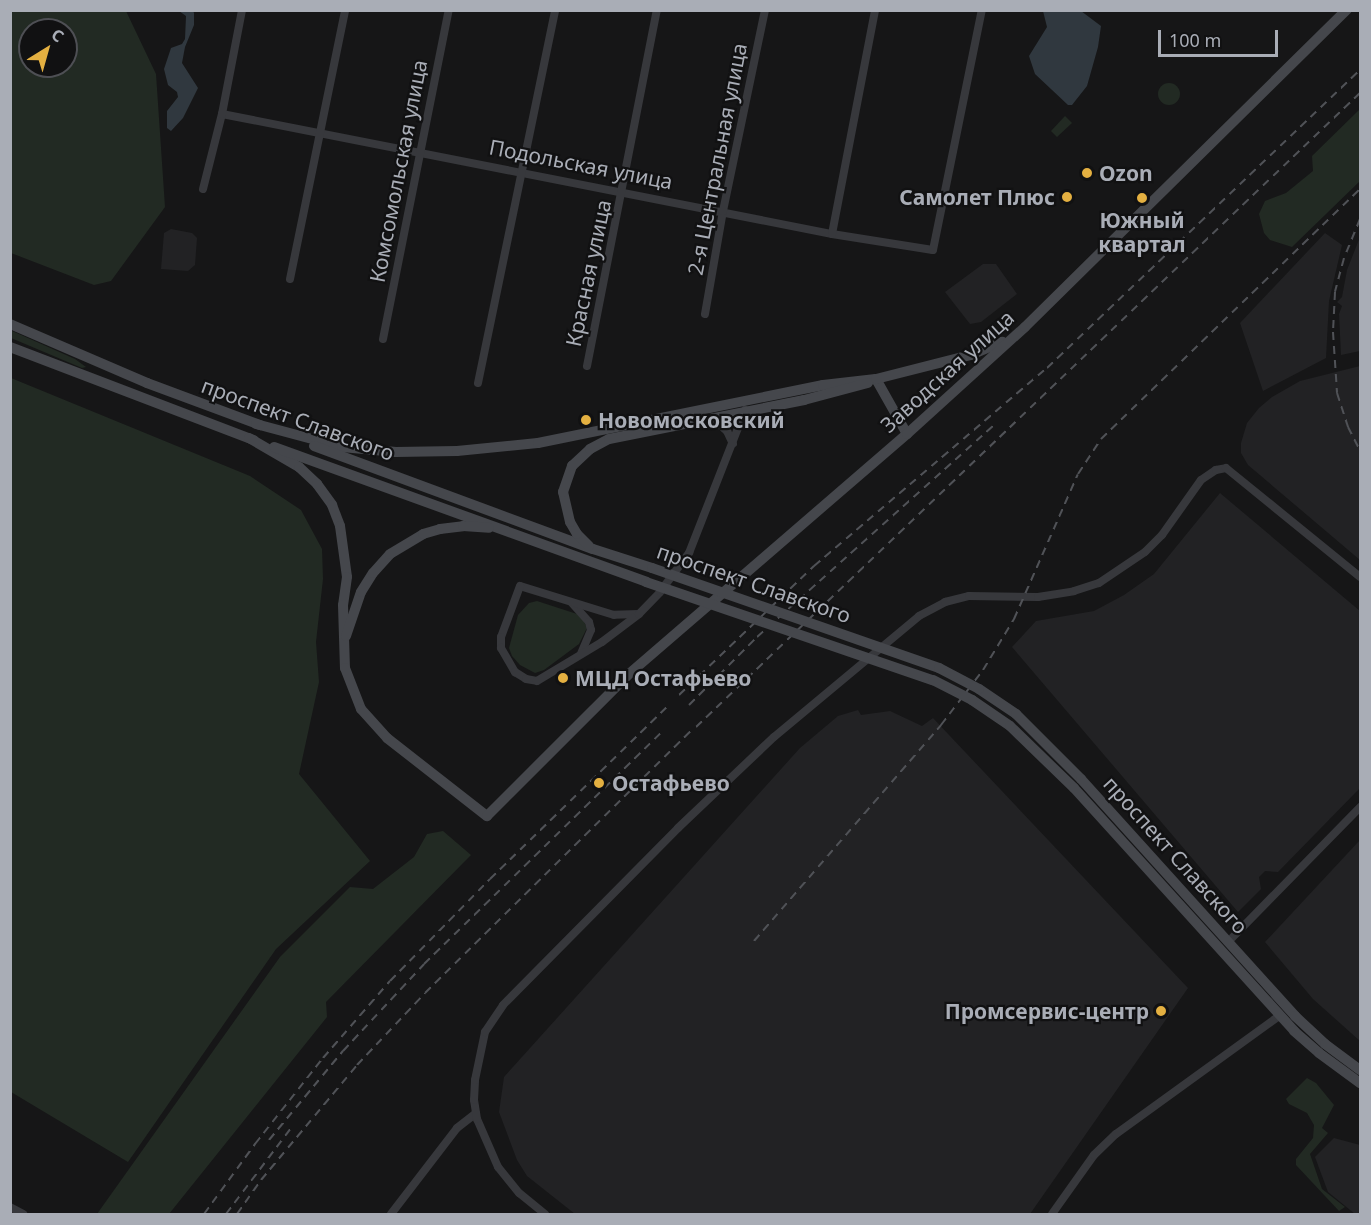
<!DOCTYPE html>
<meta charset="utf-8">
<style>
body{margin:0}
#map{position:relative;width:1371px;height:1225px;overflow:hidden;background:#161617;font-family:"Noto Sans",sans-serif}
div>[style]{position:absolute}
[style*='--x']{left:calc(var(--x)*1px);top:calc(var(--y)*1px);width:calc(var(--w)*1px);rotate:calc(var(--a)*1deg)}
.built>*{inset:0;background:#222224}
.green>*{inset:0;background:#222a23}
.round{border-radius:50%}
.water>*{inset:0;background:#30383f}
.street>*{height:8px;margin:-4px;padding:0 4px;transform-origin:4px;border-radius:4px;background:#37383c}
.secondary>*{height:10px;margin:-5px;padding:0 5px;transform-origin:5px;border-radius:5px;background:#45474c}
.rail>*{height:2px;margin-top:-1px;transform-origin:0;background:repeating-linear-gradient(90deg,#505257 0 8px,transparent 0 14px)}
.secondary-bridge>*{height:10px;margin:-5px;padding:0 5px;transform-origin:5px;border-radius:5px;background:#45474c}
.dots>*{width:16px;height:16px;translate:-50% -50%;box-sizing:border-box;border:3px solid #111112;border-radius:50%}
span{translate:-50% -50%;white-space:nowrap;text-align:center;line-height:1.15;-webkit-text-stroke:4.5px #111112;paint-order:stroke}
.street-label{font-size:21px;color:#a9adb6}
.poi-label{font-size:21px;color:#a9adb6;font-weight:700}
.left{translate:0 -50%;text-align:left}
.right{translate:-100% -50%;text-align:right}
.frame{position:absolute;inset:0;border:12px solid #a9adb6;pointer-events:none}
.north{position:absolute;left:18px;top:18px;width:60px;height:60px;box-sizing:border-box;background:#111112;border:2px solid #4e4f54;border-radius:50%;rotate:37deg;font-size:16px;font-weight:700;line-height:24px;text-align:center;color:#a9adb6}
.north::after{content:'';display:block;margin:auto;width:21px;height:27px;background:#e4b041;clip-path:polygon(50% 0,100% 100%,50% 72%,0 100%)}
.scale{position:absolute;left:1158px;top:30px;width:120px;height:27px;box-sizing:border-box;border:3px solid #a9adb6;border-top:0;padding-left:8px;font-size:18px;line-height:21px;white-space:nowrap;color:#a9adb6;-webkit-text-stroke:4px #111112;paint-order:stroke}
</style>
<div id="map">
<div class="built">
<i style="clip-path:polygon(171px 229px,192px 233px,197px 238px,195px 265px,188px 271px,161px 269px,164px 233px)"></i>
<i style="clip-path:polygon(1325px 233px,1342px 245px,1329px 301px,1326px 358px,1263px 391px,1240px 323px)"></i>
<i style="clip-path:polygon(1360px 237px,1360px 351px,1341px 355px,1339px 314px,1342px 306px,1337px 302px,1342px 297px,1347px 270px)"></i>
<i style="clip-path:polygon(983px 264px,996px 264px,1017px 294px,981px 322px,970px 324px,945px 292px)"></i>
<i style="clip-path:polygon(1360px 366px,1360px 560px,1248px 465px,1241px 453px,1241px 443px,1247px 423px,1259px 408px,1272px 397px,1300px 381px)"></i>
<i style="clip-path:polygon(1220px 493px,1360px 611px,1360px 788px,1278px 872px,1265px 871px,1259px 877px,1261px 889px,1238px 912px,1012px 647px,1036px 621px,1094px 611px,1124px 595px,1154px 574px)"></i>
<i style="clip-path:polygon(858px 710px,861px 715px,890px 711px,922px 726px,933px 718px,1188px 988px,1030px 1214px,575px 1214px,527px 1176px,517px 1160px,499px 1112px,504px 1077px,800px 748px,838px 716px)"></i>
<i style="clip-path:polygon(1360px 840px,1360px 1041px,1313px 999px,1265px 942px)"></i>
<i style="clip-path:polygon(1334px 1138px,1360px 1145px,1360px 1214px,1355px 1214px,1328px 1192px,1315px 1157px)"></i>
</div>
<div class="green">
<i style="clip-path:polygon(evenodd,10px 11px,126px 11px,156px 74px,165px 207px,111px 281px,94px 285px,11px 253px,10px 11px,30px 30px,66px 30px,66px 66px,30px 66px,30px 30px)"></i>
<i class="round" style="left:1158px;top:83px;width:22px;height:22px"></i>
<i style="clip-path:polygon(1360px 109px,1360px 181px,1292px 247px,1270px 240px,1264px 233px,1259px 214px,1265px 201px,1286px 193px,1313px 171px,1312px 156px)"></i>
<i style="clip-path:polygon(1065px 116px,1072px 123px,1057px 137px,1051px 131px)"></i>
<i style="clip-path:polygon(10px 330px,75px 359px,86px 367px,82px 368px,11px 338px)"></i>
<i style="clip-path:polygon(11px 378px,250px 476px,301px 510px,322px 549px,323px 579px,316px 642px,319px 682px,299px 774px,370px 861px,276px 949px,128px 1162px,11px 1092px)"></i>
<i style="clip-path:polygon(537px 601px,577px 614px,583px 619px,587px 628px,579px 644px,544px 670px,535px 673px,520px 665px,512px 656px,509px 648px,518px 615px,529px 603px)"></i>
<i style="clip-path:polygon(443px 831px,471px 855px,326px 1002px,327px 1017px,169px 1214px,97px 1214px,280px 957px,350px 887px,373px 889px,414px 857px,427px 834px)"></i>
<i style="clip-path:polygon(1307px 1078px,1316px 1083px,1334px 1105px,1322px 1128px,1328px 1133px,1310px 1154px,1322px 1189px,1345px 1207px,1339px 1211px,1296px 1165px,1296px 1159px,1313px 1138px,1314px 1125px,1307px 1113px,1289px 1104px,1286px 1099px)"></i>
</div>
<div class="water">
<i style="clip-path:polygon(179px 11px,193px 11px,194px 13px,194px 25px,185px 47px,182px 63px,198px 88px,183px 118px,171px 131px,167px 128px,167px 111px,178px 97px,177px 92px,168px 85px,164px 69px,171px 48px,182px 44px,185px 39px,186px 16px)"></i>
<i style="clip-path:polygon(1043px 11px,1081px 11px,1101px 26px,1098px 47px,1087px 86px,1072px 105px,1068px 105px,1035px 74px,1029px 56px,1047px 27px)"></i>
</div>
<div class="street">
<i style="--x:222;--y:114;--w:622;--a:11.13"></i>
<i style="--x:832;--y:234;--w:102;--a:9"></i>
<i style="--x:933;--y:250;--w:245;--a:-78.5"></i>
<i style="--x:203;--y:189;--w:77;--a:-75.8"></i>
<i style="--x:222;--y:114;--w:106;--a:-79.1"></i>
<i style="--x:832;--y:234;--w:228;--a:-79.1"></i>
<i style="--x:290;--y:279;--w:275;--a:-78.4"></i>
<i style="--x:705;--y:314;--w:105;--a:-80.1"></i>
<i style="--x:723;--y:211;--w:205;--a:-78.2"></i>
<i style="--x:383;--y:339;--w:336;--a:-78.7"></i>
<i style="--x:587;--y:366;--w:363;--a:-78.9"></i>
<i style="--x:478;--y:383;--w:381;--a:-78.3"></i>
<i style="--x:712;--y:418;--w:20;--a:41"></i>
<i style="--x:727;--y:431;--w:14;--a:65"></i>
<i style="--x:572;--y:603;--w:25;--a:48"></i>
<i style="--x:589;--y:622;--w:8;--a:76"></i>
<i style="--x:591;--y:630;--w:25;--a:113"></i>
<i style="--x:639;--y:614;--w:25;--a:178"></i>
<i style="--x:614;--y:615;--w:98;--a:-162.9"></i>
<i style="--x:520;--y:586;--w:54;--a:110.4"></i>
<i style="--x:501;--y:637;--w:11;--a:90"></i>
<i style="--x:501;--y:648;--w:28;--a:60"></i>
<i style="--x:515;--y:672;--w:13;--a:32"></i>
<i style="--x:526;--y:679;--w:11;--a:10"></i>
<i style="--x:537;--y:681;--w:76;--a:-31"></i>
<i style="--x:602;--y:642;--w:46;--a:-37.1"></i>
<i style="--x:639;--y:614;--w:30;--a:-46"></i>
<i style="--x:660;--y:592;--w:49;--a:-53.4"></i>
<i style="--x:689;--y:553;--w:154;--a:-68.6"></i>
<i style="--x:1228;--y:942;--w:189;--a:-45.6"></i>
<i style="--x:10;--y:1207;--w:15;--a:28"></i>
<i style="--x:391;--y:1214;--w:108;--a:-52.5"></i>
<i style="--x:457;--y:1128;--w:24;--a:-38"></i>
<i style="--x:545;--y:1214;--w:33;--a:-141"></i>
<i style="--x:519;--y:1193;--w:33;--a:-129"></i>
<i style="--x:498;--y:1167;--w:52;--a:-113.6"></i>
<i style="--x:477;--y:1119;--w:19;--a:-99"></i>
<i style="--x:474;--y:1100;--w:20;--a:-87"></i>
<i style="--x:475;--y:1080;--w:49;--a:-78.2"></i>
<i style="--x:485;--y:1032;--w:32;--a:-56"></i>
<i style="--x:503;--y:1005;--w:249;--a:-45.3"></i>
<i style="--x:678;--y:828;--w:132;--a:-43.5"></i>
<i style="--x:774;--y:737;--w:189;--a:-39.8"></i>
<i style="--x:919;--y:616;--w:30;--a:-28"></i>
<i style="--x:945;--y:602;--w:25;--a:-14"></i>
<i style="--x:969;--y:596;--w:69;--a:0.8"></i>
<i style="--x:1038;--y:597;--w:36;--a:-9"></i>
<i style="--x:1074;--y:591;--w:26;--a:-18"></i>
<i style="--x:1099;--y:583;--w:55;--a:-34"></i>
<i style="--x:1145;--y:552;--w:24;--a:-45"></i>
<i style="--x:1162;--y:535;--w:67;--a:-54.7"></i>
<i style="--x:1201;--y:480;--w:18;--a:-34"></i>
<i style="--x:1216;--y:470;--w:10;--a:-11"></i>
<i style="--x:1226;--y:468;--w:173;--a:39.1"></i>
<i style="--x:1052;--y:1214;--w:72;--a:-54.6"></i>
<i style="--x:1094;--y:1155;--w:30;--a:-44"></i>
<i style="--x:1116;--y:1134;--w:201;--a:-35.9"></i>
</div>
<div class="secondary">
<i style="--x:10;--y:324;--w:149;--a:23.3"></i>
<i style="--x:147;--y:383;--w:121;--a:20.4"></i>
<i style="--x:10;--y:347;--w:261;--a:20.9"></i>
<i style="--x:876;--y:379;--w:63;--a:60.6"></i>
<i style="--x:256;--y:424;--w:89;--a:15"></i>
<i style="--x:342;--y:447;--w:54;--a:5.3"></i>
<i style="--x:396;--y:452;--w:61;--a:-0.9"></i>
<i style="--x:457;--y:451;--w:81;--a:-5.6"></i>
<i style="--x:538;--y:443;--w:291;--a:-11.5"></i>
<i style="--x:823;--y:385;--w:53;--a:-6.5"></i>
<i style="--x:876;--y:379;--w:98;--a:-14.2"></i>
<i style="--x:971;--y:355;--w:34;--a:-23"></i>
<i style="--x:249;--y:438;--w:58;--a:30.1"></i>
<i style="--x:299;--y:467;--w:25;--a:43"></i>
<i style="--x:317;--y:484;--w:26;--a:54"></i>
<i style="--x:332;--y:505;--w:22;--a:69"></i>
<i style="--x:340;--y:526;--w:51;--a:82.2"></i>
<i style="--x:347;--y:577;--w:28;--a:98"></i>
<i style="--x:343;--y:605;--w:63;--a:88.2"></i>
<i style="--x:345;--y:668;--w:44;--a:68.7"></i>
<i style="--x:361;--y:709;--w:39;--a:48"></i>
<i style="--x:387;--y:738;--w:127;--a:38"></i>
<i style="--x:487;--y:816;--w:202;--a:-45"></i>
<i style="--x:630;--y:673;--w:366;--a:-40.8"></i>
<i style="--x:907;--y:434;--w:159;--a:-42.2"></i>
<i style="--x:1025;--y:327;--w:452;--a:-44.6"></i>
<i style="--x:314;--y:446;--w:297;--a:20.3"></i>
<i style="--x:593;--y:549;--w:62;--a:17.9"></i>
<i style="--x:274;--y:447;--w:396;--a:19.9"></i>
<i style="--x:589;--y:546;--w:17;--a:-135"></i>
<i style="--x:577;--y:534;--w:14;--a:-120"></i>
<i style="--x:570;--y:522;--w:31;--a:-103"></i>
<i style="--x:563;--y:492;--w:28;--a:-71"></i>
<i style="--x:572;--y:466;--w:25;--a:-43"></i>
<i style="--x:590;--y:449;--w:21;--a:-28"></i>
<i style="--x:609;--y:439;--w:199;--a:-11.3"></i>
<i style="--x:804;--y:400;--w:66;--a:-14.9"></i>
<i style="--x:346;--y:636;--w:46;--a:-71.2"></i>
<i style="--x:361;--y:592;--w:22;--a:-58"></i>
<i style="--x:373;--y:573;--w:25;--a:-48"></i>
<i style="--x:390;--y:554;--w:39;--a:-31"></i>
<i style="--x:423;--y:534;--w:18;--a:-16"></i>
<i style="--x:440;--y:529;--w:23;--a:-7"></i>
<i style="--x:463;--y:526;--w:26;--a:4"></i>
<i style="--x:979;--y:689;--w:45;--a:34"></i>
<i style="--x:1016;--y:714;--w:92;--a:45"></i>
<i style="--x:1081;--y:779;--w:319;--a:47.9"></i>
<i style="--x:1295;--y:1016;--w:41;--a:43"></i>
<i style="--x:1325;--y:1044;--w:44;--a:36.6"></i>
<i style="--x:972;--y:700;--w:46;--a:34.4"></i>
<i style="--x:1010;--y:726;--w:89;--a:44.1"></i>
<i style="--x:1074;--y:788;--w:328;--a:47.8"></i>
<i style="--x:1294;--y:1031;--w:33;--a:41"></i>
<i style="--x:1319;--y:1053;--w:51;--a:36.2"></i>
</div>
<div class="rail">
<i style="--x:1360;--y:219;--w:42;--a:112.3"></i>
<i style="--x:1344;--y:258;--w:35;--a:105"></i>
<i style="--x:1335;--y:292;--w:40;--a:92.9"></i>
<i style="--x:1333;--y:332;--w:61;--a:86.2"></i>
<i style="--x:1337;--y:393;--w:36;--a:72"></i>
<i style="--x:1348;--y:427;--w:27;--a:63"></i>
<i style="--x:679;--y:695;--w:187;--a:-43.7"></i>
<i style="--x:814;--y:566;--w:306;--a:-40.4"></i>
<i style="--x:1047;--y:368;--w:432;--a:-43.6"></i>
<i style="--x:689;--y:705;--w:96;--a:-45"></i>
<i style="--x:757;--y:637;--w:321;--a:-41.8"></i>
<i style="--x:696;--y:727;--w:918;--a:-43.68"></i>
<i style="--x:754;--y:941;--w:286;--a:-49.1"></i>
<i style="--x:941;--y:725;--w:69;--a:-52.6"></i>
<i style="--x:983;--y:670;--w:60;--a:-58.7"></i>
<i style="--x:1014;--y:619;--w:158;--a:-66.2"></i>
<i style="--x:1078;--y:474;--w:42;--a:-56.7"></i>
<i style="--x:1101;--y:439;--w:360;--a:-44"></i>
<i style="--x:269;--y:1140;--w:116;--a:-50.3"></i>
<i style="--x:343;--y:1051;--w:119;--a:-47"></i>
<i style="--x:424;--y:964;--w:332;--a:-44.3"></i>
<i style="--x:204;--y:1214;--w:87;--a:-53.9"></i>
<i style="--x:255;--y:1144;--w:110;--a:-51.7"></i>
<i style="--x:323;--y:1058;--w:102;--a:-49"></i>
<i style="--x:390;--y:981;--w:143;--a:-45.6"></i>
<i style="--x:490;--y:879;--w:247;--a:-44.2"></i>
<i style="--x:226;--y:1214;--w:108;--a:-52.9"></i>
<i style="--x:237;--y:1214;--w:42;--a:-54.8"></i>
<i style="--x:261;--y:1180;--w:150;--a:-50.1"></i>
<i style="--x:357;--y:1065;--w:99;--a:-46.6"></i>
<i style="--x:425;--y:993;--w:376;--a:-44.6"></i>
</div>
<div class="secondary-bridge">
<i style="--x:652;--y:568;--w:304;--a:19.2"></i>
<i style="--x:939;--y:668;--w:45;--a:27.7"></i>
<i style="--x:646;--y:582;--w:303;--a:18.9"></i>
<i style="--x:933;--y:680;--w:44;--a:27.1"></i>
</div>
<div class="dots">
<i style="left:1087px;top:173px;background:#e4b041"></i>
<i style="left:1067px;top:197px;background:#e4b041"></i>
<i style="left:1142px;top:198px;background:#e4b041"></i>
<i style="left:586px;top:420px;background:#e4b041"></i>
<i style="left:563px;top:678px;background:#e4b041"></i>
<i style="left:599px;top:783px;background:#e4b041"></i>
<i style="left:1161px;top:1011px;background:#e4b041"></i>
</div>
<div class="street-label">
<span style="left:717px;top:159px;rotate:-79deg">2-я Центральная улица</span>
<span style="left:581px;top:164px;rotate:11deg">Подольская улица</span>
<span style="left:398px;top:171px;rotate:-79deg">Комсомольская улица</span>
<span style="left:588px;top:273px;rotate:-78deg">Красная улица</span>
<span style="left:947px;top:371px;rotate:-42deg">Заводская улица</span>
<span style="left:298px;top:419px;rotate:20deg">проспект Славского</span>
<span style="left:754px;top:583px;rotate:19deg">проспект Славского</span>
<span style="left:1176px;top:855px;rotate:48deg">проспект Славского</span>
</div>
<div class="poi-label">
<span class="left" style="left:1099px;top:173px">Ozon</span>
<span class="right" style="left:1055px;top:197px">Самолет Плюс</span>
<span style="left:1142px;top:232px">Южный<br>квартал</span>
<span class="left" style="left:598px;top:420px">Новомосковский</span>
<span class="left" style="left:575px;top:678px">МЦД Остафьево</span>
<span class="left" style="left:612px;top:783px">Остафьево</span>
<span class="right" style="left:1149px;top:1011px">Промсервис-центр</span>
</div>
<div class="frame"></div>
<div class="north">С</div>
<div class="scale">100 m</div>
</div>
